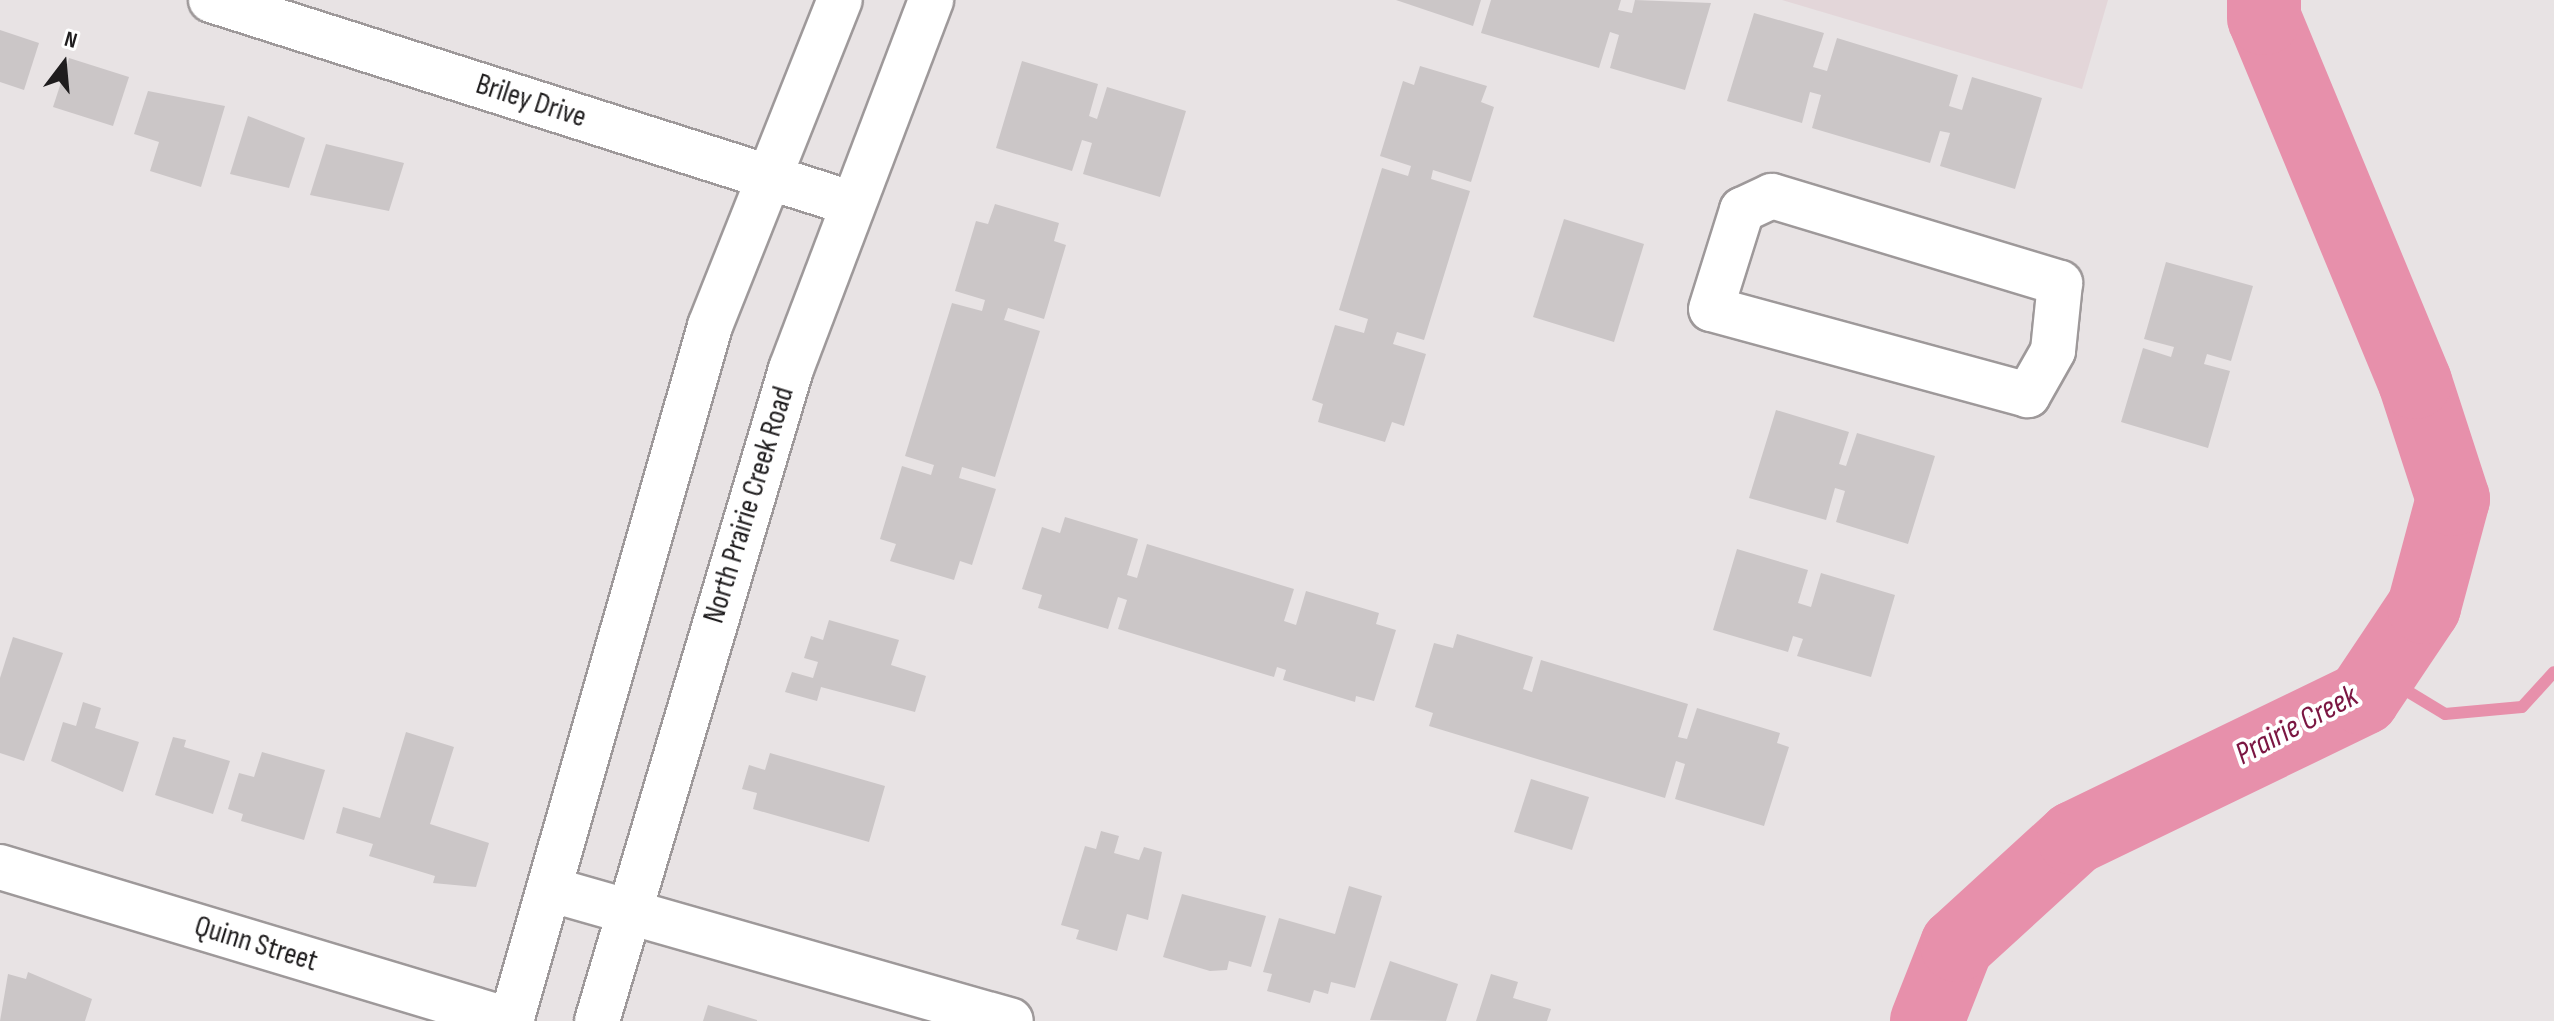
<!DOCTYPE html>
<style>
body{margin:0}
#map{position:relative;width:2554px;height:1021px;overflow:hidden;background:#e8e3e4;font-family:"Sofia Sans Condensed",sans-serif}
div>[style]{position:absolute}
[style*='--x']{left:calc(var(--x)*1px);top:calc(var(--y)*1px);width:calc(var(--w)*1px);rotate:calc(var(--a)*1deg)}
.built>*{inset:0;background:#e3d6d9}
.stream>*{height:12px;margin:-6px;padding:0 6px;transform-origin:6px;border-radius:6px;background:#e790ab}
.river>*{height:74px;margin:-37px;padding:0 37px;transform-origin:37px;border-radius:37px;background:#e790ab}
.building>*{inset:0;background:#cbc6c7}
.roads{filter:drop-shadow(2px 0 #9e999a) drop-shadow(-2px 0 #9e999a) drop-shadow(0 2px #9e999a) drop-shadow(0 -2px #9e999a)}
.minor>*{height:44px;margin:-22px;padding:0 22px;transform-origin:22px;border-radius:22px;background:#fff}
.major>*{height:44px;margin:-22px;padding:0 22px;transform-origin:22px;border-radius:22px;background:#fff}
span{translate:-50% -50%;white-space:nowrap;text-align:center;line-height:1.15;-webkit-text-stroke:8px #fff;paint-order:stroke}
.street-label{font-size:30px;color:#1f1d1e}
.water-label{font-size:32px;color:#7b1642;font-style:italic}
.north{position:absolute;left:24px;top:24px;width:80px;height:80px;-webkit-text-stroke:6px #fff;paint-order:stroke;rotate:16deg;font-size:22px;font-weight:700;line-height:32px;text-align:center;color:#1f1d1e}
.north::after{content:'';display:block;margin:auto;width:28px;height:36px;background:#1f1d1e;clip-path:polygon(50% 0,100% 100%,50% 72%,0 100%)}
</style>
<div id="map">
<div class="built">
<i style="clip-path:polygon(1782px 0,2108px 0,2082px 89px)"></i>
</div>
<div class="stream">
<i style="--x:2379;--y:674;--w:77;--a:31.2"></i>
<i style="--x:2445;--y:714;--w:77;--a:-5.2"></i>
<i style="--x:2522;--y:707;--w:47;--a:-47.6"></i>
</div>
<div class="river">
<i style="--x:1927;--y:1021;--w:82;--a:-68.5"></i>
<i style="--x:1957;--y:945;--w:159;--a:-42.4"></i>
<i style="--x:2074;--y:838;--w:321;--a:-25.8"></i>
<i style="--x:2363;--y:698;--w:110;--a:-56.2"></i>
<i style="--x:2424;--y:607;--w:112;--a:-75"></i>
<i style="--x:2453;--y:499;--w:123;--a:-108"></i>
<i style="--x:2415;--y:382;--w:394;--a:-112.5"></i>
<i style="--x:2264;--y:18;--w:18;--a:-90"></i>
</div>
<div class="building">
<i style="clip-path:polygon(1396px 0,1481px 0,1473px 26px)"></i>
<i style="clip-path:polygon(1491px 0,1621px 0,1618px 10px,1632px 13px,1635px 0,1711px 3px,1685px 90px,1610px 68px,1619px 35px,1610px 32px,1599px 68px,1481px 33px)"></i>
<i style="clip-path:polygon(1754px 13px,1824px 33px,1813px 67px,1827px 71px,1837px 38px,1958px 75px,1949px 106px,1962px 110px,1972px 77px,2042px 98px,2015px 189px,1940px 166px,1950px 133px,1940px 131px,1930px 163px,1812px 128px,1821px 95px,1810px 92px,1802px 123px,1727px 101px)"></i>
<i style="clip-path:polygon(0 30px,39px 43px,24px 90px,0 82px)"></i>
<i style="clip-path:polygon(69px 58px,129px 77px,113px 126px,53px 107px)"></i>
<i style="clip-path:polygon(1022px 61px,1098px 84px,1089px 116px,1097px 119px,1107px 87px,1186px 111px,1160px 197px,1083px 174px,1092px 143px,1082px 140px,1072px 171px,996px 148px)"></i>
<i style="clip-path:polygon(1420px 66px,1487px 86px,1481px 102px,1494px 107px,1471px 182px,1433px 170px,1431px 179px,1470px 191px,1424px 340px,1397px 332px,1393px 344px,1426px 354px,1404px 426px,1392px 422px,1385px 442px,1318px 422px,1323px 404px,1312px 400px,1335px 325px,1364px 333px,1368px 319px,1339px 310px,1382px 168px,1408px 176px,1411px 166px,1380px 156px,1403px 81px,1414px 85px)"></i>
<i style="clip-path:polygon(148px 91px,225px 106px,201px 187px,150px 171px,159px 142px,134px 134px)"></i>
<i style="clip-path:polygon(248px 116px,305px 138px,289px 188px,230px 174px)"></i>
<i style="clip-path:polygon(326px 144px,404px 163px,389px 211px,310px 195px)"></i>
<i style="clip-path:polygon(995px 204px,1059px 223px,1054px 241px,1066px 245px,1044px 319px,1008px 308px,1004px 320px,1040px 331px,995px 477px,962px 467px,959px 478px,996px 489px,972px 565px,960px 561px,954px 580px,890px 561px,896px 544px,880px 539px,902px 466px,931px 475px,934px 465px,905px 456px,952px 303px,982px 311px,985px 300px,955px 291px,976px 221px,988px 224px)"></i>
<i style="clip-path:polygon(1564px 219px,1644px 244px,1614px 342px,1533px 317px)"></i>
<i style="clip-path:polygon(2166px 262px,2253px 286px,2231px 361px,2207px 354px,2204px 364px,2230px 371px,2208px 448px,2121px 422px,2143px 348px,2171px 357px,2174px 347px,2144px 339px)"></i>
<i style="clip-path:polygon(1776px 410px,1849px 432px,1839px 464px,1846px 466px,1857px 433px,1935px 456px,1908px 544px,1836px 522px,1845px 491px,1835px 488px,1826px 520px,1749px 498px)"></i>
<i style="clip-path:polygon(1065px 517px,1138px 539px,1127px 575px,1137px 578px,1147px 544px,1294px 589px,1284px 621px,1296px 625px,1306px 591px,1379px 613px,1376px 624px,1396px 630px,1374px 701px,1356px 696px,1355px 702px,1283px 680px,1286px 670px,1277px 667px,1274px 677px,1118px 629px,1127px 600px,1118px 597px,1108px 629px,1038px 608px,1042px 595px,1022px 589px,1042px 527px,1060px 533px)"></i>
<i style="clip-path:polygon(1737px 549px,1808px 570px,1798px 603px,1811px 607px,1821px 573px,1895px 595px,1871px 677px,1797px 656px,1803px 639px,1793px 636px,1788px 652px,1713px 630px)"></i>
<i style="clip-path:polygon(829px 620px,899px 640px,891px 665px,926px 676px,915px 712px,821px 687px,817px 701px,785px 692px,792px 672px,813px 678px,818px 662px,804px 658px,811px 636px,823px 640px)"></i>
<i style="clip-path:polygon(1457px 634px,1533px 657px,1523px 689px,1532px 692px,1541px 660px,1688px 704px,1678px 737px,1687px 739px,1697px 708px,1780px 733px,1777px 743px,1789px 747px,1764px 826px,1675px 799px,1685px 764px,1676px 761px,1665px 798px,1429px 726px,1433px 713px,1415px 707px,1434px 643px,1453px 648px)"></i>
<i style="clip-path:polygon(13px 637px,63px 653px,24px 761px,0 753px,0 678px)"></i>
<i style="clip-path:polygon(83px 702px,101px 708px,95px 728px,139px 742px,123px 792px,51px 761px,63px 722px,76px 726px)"></i>
<i style="clip-path:polygon(406px 732px,454px 747px,430px 824px,489px 843px,476px 887px,433px 883px,435px 876px,369px 856px,373px 844px,336px 833px,343px 807px,380px 818px)"></i>
<i style="clip-path:polygon(173px 737px,186px 740px,184px 747px,230px 761px,213px 814px,155px 795px)"></i>
<i style="clip-path:polygon(262px 752px,325px 770px,304px 840px,241px 821px,243px 814px,228px 809px,239px 773px,254px 777px)"></i>
<i style="clip-path:polygon(770px 753px,885px 786px,869px 842px,753px 809px,757px 793px,742px 789px,749px 765px,765px 770px)"></i>
<i style="clip-path:polygon(1531px 779px,1589px 797px,1572px 850px,1514px 832px)"></i>
<i style="clip-path:polygon(1101px 831px,1119px 836px,1114px 853px,1139px 860px,1144px 847px,1162px 852px,1148px 920px,1127px 914px,1117px 951px,1076px 939px,1079px 930px,1061px 925px,1085px 846px,1096px 849px)"></i>
<i style="clip-path:polygon(1349px 886px,1382px 896px,1355px 988px,1331px 982px,1328px 994px,1314px 990px,1310px 1003px,1267px 991px,1272px 974px,1263px 972px,1279px 918px,1335px 934px)"></i>
<i style="clip-path:polygon(1182px 894px,1266px 916px,1251px 967px,1229px 961px,1227px 970px,1210px 971px,1163px 957px)"></i>
<i style="clip-path:polygon(1390px 961px,1458px 984px,1446px 1021px,1370px 1020px)"></i>
<i style="clip-path:polygon(28px 972px,92px 999px,85px 1021px,0 1021px,8px 974px,26px 979px)"></i>
<i style="clip-path:polygon(1491px 974px,1518px 982px,1513px 998px,1551px 1009px,1547px 1021px,1476px 1021px)"></i>
<i style="clip-path:polygon(708px 1005px,757px 1020px,757px 1021px,703px 1021px)"></i>
</div>
<div class="roads">
<div class="minor">
<i style="--x:211;--y:0;--w:670;--a:17.62"></i>
<i style="--x:1772;--y:196;--w:301;--a:16.8"></i>
<i style="--x:2060;--y:283;--w:68;--a:95.9"></i>
<i style="--x:2053;--y:351;--w:51;--a:119.6"></i>
<i style="--x:2028;--y:395;--w:328;--a:-164.8"></i>
<i style="--x:1711;--y:309;--w:104;--a:-72.6"></i>
<i style="--x:1742;--y:210;--w:33;--a:-25"></i>
<i style="--x:0;--y:867;--w:535;--a:16.74"></i>
<i style="--x:549;--y:889;--w:480;--a:15.9"></i>
</div>
<div class="major">
<i style="--x:511;--y:1021;--w:723;--a:-74.02"></i>
<i style="--x:710;--y:326;--w:351;--a:-68.3"></i>
<i style="--x:597;--y:1021;--w:680;--a:-73.43"></i>
<i style="--x:791;--y:369;--w:395;--a:-69.2"></i>
</div>
</div>
<div class="street-label">
<span style="left:531px;top:101px;rotate:18deg">Briley Drive</span>
<span style="left:749px;top:505px;rotate:-73deg">North Prairie Creek Road</span>
<span style="left:256px;top:944px;rotate:17deg">Quinn Street</span>
</div>
<div class="water-label">
<span style="left:2297px;top:726px;rotate:-28deg">Prairie Creek</span>
</div>
<div class="north">N</div>
</div>
